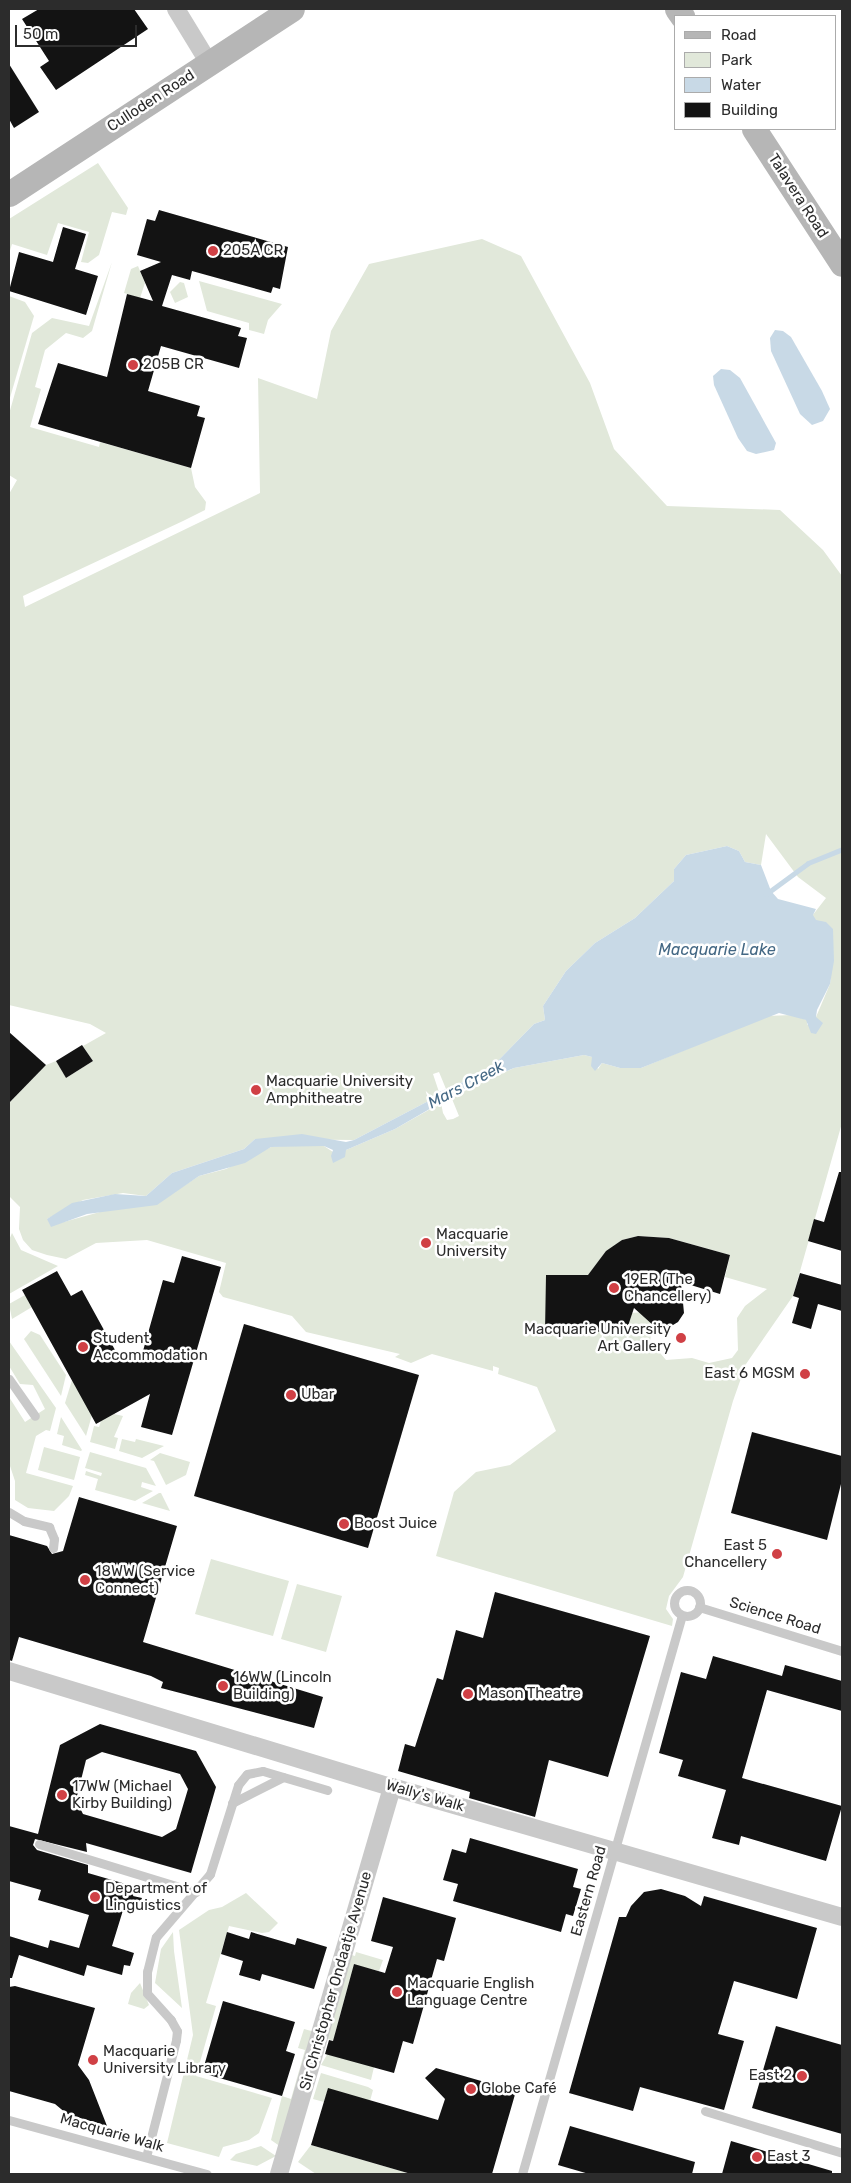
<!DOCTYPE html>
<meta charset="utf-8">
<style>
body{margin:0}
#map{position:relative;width:851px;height:2183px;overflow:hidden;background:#fff;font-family:Rubik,sans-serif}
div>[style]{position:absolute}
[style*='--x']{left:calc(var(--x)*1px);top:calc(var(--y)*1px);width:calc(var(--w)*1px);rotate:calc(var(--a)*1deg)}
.green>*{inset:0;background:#e1e8da}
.water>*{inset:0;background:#c8d9e6}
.stream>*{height:5px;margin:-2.5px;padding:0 2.5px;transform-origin:2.5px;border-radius:2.5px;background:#c8d9e6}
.building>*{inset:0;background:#131313}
.lane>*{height:9px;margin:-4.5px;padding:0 4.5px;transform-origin:4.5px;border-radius:4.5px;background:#c9c9c9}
.lane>.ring{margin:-4.5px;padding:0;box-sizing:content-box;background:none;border:9px solid #c9c9c9;border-radius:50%}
.street>*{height:18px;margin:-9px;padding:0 9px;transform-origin:9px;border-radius:9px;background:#c9c9c9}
.secondary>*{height:25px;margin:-12.5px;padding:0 12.5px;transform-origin:12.5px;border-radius:12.5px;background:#b6b6b6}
.dots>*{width:14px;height:14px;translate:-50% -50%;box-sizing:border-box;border:2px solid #fff;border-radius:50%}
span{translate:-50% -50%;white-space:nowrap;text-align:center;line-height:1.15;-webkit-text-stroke:5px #fff;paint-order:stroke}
.street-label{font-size:15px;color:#2c2c2c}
.poi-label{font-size:15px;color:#2c2c2c}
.left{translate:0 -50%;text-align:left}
.right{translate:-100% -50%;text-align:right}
.water-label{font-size:16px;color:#446884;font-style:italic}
.frame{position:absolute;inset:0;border:10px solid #2c2c2c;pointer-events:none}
.legend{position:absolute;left:674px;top:15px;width:162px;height:115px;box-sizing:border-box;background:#fff;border:1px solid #ababab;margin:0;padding:6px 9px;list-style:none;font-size:15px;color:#2c2c2c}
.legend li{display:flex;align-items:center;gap:10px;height:25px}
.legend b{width:25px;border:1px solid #ababab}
.scale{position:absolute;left:15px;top:25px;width:122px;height:22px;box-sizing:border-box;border:2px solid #2c2c2c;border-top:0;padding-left:6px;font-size:15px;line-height:18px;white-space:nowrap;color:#2c2c2c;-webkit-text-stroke:4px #fff;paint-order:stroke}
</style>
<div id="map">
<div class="green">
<i style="clip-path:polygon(98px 163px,128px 208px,126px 215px,112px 212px,99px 255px,88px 263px,81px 262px,89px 232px,58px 223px,47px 255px,12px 244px,9px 254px,9px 219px)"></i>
<i style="clip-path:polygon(evenodd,482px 239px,521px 256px,590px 383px,614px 449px,667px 506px,780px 510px,823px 550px,842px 576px,842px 1123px,793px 1296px,746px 1364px,733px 1401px,683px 1577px,669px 1596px,666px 1609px,673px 1619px,672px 1626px,436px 1556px,454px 1492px,476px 1472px,510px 1465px,556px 1431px,537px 1387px,498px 1374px,499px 1368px,493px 1366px,493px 1371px,432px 1354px,411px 1363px,395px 1357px,400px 1354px,306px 1332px,292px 1316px,223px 1297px,219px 1292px,226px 1263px,147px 1240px,96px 1243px,66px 1259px,47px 1255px,32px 1250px,23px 1240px,19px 1229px,20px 1207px,9px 1196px,9px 1103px,46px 1065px,56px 1061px,66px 1078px,93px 1061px,83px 1046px,106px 1033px,90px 1024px,9px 1005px,9px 494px,17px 480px,9px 475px,9px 414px,32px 333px,52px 318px,89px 326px,112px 262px,92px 331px,83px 338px,66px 333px,45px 350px,35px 387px,41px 389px,30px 427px,99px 447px,100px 442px,191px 468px,195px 487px,206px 502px,205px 510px,183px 521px,23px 596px,25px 607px,260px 493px,258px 378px,317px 399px,331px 331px,369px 264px,482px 239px,766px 834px,798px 877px,826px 898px,812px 916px,831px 975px,830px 984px,816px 1017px,807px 1025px,807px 1020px,792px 1015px,767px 1016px,641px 1068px,620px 1068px,602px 1063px,598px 1069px,592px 1057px,584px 1055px,514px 1068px,456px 1095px,452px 1099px,459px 1116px,453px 1119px,447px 1120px,443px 1113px,441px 1103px,395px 1129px,346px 1150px,333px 1152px,324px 1146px,307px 1144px,271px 1147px,226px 1169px,199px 1176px,176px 1191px,60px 1223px,47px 1219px,83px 1200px,123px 1193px,146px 1196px,172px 1173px,244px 1149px,255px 1139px,354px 1140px,436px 1097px,439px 1092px,433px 1074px,439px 1072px,446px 1089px,487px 1072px,534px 1024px,545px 1020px,543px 1006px,566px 971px,595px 943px,635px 918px,656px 898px,674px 881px,674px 869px,686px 855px,727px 846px,739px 851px,745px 862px,761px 865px,766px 834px,482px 239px,638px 1236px,669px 1238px,730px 1255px,725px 1277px,767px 1289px,745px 1306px,737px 1318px,738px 1350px,732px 1358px,709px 1363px,692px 1358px,666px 1360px,650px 1341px,653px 1325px,642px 1312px,632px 1313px,626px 1332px,546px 1330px,546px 1275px,629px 1276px,601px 1258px,622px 1240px,638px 1236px)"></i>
<i style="clip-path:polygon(138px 266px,145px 283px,140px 298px,124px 293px,131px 269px)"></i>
<i style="clip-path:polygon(199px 281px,282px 304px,268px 320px,264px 334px,249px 330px,249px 323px,207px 311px)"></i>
<i style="clip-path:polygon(180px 282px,184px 283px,188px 297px,175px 303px,170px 292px)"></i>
<i style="clip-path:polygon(9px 296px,25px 302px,34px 316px,9px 401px)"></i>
<i style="clip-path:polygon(12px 1233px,21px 1250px,58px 1266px,9px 1294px,9px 1240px)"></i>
<i style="clip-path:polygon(25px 1295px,32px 1307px,12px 1319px,9px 1304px)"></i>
<i style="clip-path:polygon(31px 1331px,40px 1335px,66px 1375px,61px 1396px,24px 1339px)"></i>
<i style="clip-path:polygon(9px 1341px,56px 1408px,50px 1431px,46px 1430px,36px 1436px,26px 1473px,73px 1486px,69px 1496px,54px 1511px,28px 1508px,15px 1500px,15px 1481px,9px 1463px,9px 1397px,25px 1422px,45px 1409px,33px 1385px,20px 1384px,9px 1366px)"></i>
<i style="clip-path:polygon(72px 1380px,92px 1415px,86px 1436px,65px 1403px)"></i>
<i style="clip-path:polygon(114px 1414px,123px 1416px,114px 1437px,118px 1438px,115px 1449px,90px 1442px,94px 1426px,99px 1427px,101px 1421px)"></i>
<i style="clip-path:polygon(61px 1417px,82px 1450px,81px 1451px,62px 1445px,64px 1436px,57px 1434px)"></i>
<i style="clip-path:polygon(122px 1439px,135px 1442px,136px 1439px,164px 1446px,142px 1458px,119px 1451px)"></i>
<i style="clip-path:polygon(44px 1447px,80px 1457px,74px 1480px,38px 1470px)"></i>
<i style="clip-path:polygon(90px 1452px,146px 1468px,156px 1486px,142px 1482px,141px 1487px,153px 1491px,135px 1501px,95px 1490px,98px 1479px,85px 1475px,86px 1471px,101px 1476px,102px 1473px,85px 1468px)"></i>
<i style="clip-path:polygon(160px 1453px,190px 1462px,186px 1475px,166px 1485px,154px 1461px,150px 1460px)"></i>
<i style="clip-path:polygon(159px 1493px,161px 1493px,170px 1511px,142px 1503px)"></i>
<i style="clip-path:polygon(211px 1559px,289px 1581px,273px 1636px,195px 1614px)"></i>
<i style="clip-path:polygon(297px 1584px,342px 1596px,326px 1652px,281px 1639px)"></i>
<i style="clip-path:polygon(246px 1893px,278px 1923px,269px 1932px,262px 1933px,229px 1926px,206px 2003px,216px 2006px,196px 2076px,272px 2098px,259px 2133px,249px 2140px,223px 2147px,219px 2157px,167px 2143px,193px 2035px,179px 1930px,209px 1910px,222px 1907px)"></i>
<i style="clip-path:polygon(173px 1932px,174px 1951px,182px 2008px,155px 1983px,161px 1949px)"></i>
<i style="clip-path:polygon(356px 1952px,383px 1960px,379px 1971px,354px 1965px,335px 2034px,374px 2067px,371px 2080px,321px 2065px,335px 2041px,324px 2038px,348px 1954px,355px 1956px)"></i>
<i style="clip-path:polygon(140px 1983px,149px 2005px,144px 2009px,128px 2004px,131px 1993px)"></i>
<i style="clip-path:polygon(304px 2029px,315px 2032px,281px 2147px,271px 2140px,282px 2096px,291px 2099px,305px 2050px,298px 2048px)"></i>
<i style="clip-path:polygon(321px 2073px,368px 2087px,373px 2090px,370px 2101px,328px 2089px,324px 2102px,313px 2099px)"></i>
<i style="clip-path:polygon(311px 2145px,411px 2174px,316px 2174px,298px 2162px)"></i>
<i style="clip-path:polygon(261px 2146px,276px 2156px,257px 2166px,230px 2160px,236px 2154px)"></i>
</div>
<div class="water">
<i style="clip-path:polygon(775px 330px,783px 331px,791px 337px,822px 391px,830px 409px,823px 421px,812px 425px,800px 414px,771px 351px,770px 338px)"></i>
<i style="clip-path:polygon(721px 369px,730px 370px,740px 378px,776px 443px,774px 450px,756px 454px,747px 451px,738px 438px,714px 385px,713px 376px)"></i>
<i style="clip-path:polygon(727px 846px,739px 851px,745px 862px,761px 865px,771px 891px,778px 899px,816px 909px,813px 915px,816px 920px,826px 922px,833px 929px,834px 961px,830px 984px,817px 1010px,816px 1017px,823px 1023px,816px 1034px,811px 1033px,806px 1020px,779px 1013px,641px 1068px,620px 1068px,602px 1063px,595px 1071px,591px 1066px,592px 1057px,584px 1055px,514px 1068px,466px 1088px,395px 1129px,346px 1150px,345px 1157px,333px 1163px,331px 1156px,333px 1150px,324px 1146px,271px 1147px,245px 1163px,199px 1176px,157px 1205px,87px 1214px,51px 1227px,47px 1219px,72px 1203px,115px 1194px,146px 1196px,172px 1173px,244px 1149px,255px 1139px,302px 1134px,346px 1142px,354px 1140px,436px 1097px,439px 1092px,487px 1072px,534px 1024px,545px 1020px,543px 1006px,566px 971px,595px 943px,635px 918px,656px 898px,674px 881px,674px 869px,686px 855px)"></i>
</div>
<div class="stream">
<i style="--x:766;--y:894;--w:52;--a:-36.4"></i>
<i style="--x:808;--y:863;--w:37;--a:-22"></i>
</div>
<div class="building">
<i style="clip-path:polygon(39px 9px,134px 9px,148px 29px,56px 90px,40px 67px,49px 61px,22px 19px)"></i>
<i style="clip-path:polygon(9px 64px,39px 112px,14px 128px,9px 119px)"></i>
<i style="clip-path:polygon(159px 210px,288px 247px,280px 289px,273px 287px,271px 293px,192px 271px,190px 280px,172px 275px,162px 306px,241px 328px,238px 336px,247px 338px,239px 368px,161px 346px,148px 391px,200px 406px,197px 416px,205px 418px,191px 468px,38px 424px,58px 363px,107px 377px,127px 294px,153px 301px,140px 271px,161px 262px,137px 255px,147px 219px,155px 221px)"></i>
<i style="clip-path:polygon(63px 227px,86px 234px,75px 269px,98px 276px,86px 315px,9px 291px,19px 252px,53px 262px)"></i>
<i style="clip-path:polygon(9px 1032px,46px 1065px,9px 1103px)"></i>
<i style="clip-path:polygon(82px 1045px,93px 1061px,66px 1078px,56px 1061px)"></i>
<i style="clip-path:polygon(839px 1172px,842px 1172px,842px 1251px,808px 1241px,814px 1219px,824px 1222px)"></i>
<i style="clip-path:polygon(638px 1236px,669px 1238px,730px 1255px,720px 1294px,681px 1282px,684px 1313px,678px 1322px,668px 1328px,654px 1326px,634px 1308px,626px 1332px,545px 1331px,546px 1275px,588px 1275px,606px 1251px,622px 1240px)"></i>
<i style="clip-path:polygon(182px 1256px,221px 1267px,172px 1435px,141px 1427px,150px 1394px,96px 1424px,22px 1290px,57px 1271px,71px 1296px,82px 1290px,115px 1350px,141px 1358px,163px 1280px,174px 1283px)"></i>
<i style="clip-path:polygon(800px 1273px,842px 1285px,842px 1311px,818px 1304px,811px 1329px,792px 1323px,799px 1298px,793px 1296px)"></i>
<i style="clip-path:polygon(244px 1324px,419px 1375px,368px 1548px,194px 1496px)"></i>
<i style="clip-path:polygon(752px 1432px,842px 1456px,842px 1480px,827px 1540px,731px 1513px)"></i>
<i style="clip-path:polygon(79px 1497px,177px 1526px,143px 1642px,323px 1697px,314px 1728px,161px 1688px,163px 1682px,151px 1676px,19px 1637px,12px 1661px,9px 1660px,9px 1535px,47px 1546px,52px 1554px,63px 1551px)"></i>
<i style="clip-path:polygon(495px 1592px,650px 1636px,608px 1777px,549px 1760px,535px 1817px,469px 1798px,470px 1792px,398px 1771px,405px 1744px,415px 1747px,437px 1678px,443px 1680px,456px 1630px,483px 1638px)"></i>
<i style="clip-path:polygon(713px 1656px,782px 1676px,785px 1665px,842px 1681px,842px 1711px,767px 1690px,742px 1778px,842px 1806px,826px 1861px,741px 1836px,739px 1845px,712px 1838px,726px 1790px,678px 1776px,683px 1760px,659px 1753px,681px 1672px,706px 1679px)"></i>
<i style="clip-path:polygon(evenodd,100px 1724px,196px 1751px,216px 1787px,191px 1873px,86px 1843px,87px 1852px,35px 1839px,33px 1845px,37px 1850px,88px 1865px,88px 1873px,136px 1887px,133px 1896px,142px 1898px,138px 1911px,124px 1907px,112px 1946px,134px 1953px,130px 1966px,124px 1965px,122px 1975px,87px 1965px,84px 1976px,19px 1955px,12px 1978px,9px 1978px,9px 1936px,48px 1948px,50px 1940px,79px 1948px,89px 1915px,38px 1900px,41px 1890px,9px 1881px,9px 1826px,38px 1834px,60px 1745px,100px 1724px,102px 1752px,180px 1774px,188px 1789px,176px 1829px,162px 1837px,83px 1814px,76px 1800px,86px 1760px,102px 1752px)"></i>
<i style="clip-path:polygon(470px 1838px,578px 1869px,573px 1887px,581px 1889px,573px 1916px,566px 1914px,561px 1932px,453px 1901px,458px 1884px,443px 1880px,452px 1849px,466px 1853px)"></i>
<i style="clip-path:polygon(661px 1889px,685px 1896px,701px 1906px,704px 1896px,817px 1928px,797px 1999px,734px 1981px,718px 2034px,744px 2041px,724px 2110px,640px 2087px,633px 2111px,569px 2093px,619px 1917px,626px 1917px,631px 1906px,644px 1892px)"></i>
<i style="clip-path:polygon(383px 1897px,456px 1918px,444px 1961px,437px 1959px,413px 2044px,403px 2041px,394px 2073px,325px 2054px,329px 2040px,333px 2041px,354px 1964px,385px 1973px,393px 1947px,371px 1941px)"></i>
<i style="clip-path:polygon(227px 1932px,249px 1939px,251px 1932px,295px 1945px,297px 1938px,327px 1947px,314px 1989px,262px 1974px,260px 1981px,239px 1975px,243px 1961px,221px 1954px)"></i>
<i style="clip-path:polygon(15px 1986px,95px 2008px,78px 2065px,89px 2080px,107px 2126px,67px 2114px,55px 2104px,9px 2091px,9px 1987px)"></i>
<i style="clip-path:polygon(223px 2001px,295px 2022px,286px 2051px,295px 2054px,282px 2096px,202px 2073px)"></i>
<i style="clip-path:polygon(776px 2026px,842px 2045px,842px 2134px,752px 2108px)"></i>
<i style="clip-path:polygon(436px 2068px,516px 2091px,492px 2174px,411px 2174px,311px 2145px,328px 2088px,438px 2120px,445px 2099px,425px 2078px)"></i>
<i style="clip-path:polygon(570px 2126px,695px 2162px,692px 2174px,589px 2174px,558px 2165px)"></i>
<i style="clip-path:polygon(731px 2141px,832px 2171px,832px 2174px,722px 2174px)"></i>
</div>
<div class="lane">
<i style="--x:9;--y:1379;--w:45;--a:54.9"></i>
<i style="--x:9;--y:1512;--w:17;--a:31"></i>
<i style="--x:24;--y:1521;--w:26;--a:13"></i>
<i style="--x:49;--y:1527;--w:13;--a:67"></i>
<i style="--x:54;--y:1539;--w:9;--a:96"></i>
<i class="ring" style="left:674px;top:1590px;width:17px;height:17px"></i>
<i style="--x:699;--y:1607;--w:150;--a:17.1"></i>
<i style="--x:232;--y:1803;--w:57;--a:-27"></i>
<i style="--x:39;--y:1844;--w:164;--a:17"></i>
<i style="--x:705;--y:2111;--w:143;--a:17"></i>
<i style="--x:9;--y:2120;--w:205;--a:15.3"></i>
<i style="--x:146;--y:2157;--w:121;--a:-75.6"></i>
<i style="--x:176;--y:2040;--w:9;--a:-84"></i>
<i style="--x:177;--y:2031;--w:13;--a:-119"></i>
<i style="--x:171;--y:2020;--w:36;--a:-132"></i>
<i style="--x:147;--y:1993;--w:21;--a:-90"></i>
<i style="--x:147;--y:1972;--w:36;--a:-76"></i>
<i style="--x:156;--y:1937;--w:83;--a:-49.4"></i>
<i style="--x:210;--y:1874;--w:93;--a:-72.5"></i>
<i style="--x:238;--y:1785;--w:14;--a:-51"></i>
<i style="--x:247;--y:1774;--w:16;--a:-11"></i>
<i style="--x:263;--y:1771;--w:67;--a:16.5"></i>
<i style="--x:522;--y:2174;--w:581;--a:-74.03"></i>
</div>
<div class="street">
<i style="--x:176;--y:9;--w:63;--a:58.6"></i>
<i style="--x:9;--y:1671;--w:400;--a:16.9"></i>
<i style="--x:392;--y:1787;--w:468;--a:16.1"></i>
<i style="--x:279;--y:2174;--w:403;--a:-73.7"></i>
</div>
<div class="secondary">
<i style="--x:677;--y:9;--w:9;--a:54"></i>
<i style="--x:754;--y:129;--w:161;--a:56.9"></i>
<i style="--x:9;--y:194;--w:338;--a:-33.2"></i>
</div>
<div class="dots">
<i style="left:213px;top:251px;background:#d04045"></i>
<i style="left:133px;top:365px;background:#d04045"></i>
<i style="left:256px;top:1090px;background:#d04045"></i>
<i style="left:426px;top:1243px;background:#d04045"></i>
<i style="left:614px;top:1288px;background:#d04045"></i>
<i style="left:681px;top:1338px;background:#d04045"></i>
<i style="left:83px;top:1347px;background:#d04045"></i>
<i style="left:805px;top:1374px;background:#d04045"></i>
<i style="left:291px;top:1395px;background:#d04045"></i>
<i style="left:344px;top:1524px;background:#d04045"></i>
<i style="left:777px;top:1554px;background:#d04045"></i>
<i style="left:85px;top:1580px;background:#d04045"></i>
<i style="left:223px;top:1686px;background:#d04045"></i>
<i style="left:468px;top:1694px;background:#d04045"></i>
<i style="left:62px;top:1795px;background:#d04045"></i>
<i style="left:95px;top:1897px;background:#d04045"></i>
<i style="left:397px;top:1992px;background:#d04045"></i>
<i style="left:93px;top:2060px;background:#d04045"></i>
<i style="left:802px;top:2076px;background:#d04045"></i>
<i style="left:471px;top:2089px;background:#d04045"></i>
<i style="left:757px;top:2157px;background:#d04045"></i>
</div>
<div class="street-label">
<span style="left:151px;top:101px;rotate:-33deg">Culloden Road</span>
<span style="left:798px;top:196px;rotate:57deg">Talavera Road</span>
<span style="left:775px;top:1616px;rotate:17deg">Science Road</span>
<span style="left:425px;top:1796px;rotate:16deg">Wally's Walk</span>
<span style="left:589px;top:1891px;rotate:-74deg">Eastern Road</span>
<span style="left:336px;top:1981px;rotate:-74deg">Sir Christopher Ondaatje Avenue</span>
<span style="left:112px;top:2133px;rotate:16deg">Macquarie Walk</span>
</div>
<div class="poi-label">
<span class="left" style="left:223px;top:251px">205A CR</span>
<span class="left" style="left:143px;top:365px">205B CR</span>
<span class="left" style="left:266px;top:1090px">Macquarie University<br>Amphitheatre</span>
<span class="left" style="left:436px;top:1243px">Macquarie<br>University</span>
<span class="left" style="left:624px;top:1288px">19ER (The<br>Chancellery)</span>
<span class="right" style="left:671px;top:1338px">Macquarie University<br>Art Gallery</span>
<span class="left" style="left:93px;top:1347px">Student<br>Accommodation</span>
<span class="right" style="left:795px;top:1374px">East 6 MGSM</span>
<span class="left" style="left:301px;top:1395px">Ubar</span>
<span class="left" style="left:354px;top:1524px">Boost Juice</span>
<span class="right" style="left:767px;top:1554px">East 5<br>Chancellery</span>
<span class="left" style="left:95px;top:1580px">18WW (Service<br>Connect)</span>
<span class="left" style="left:233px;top:1686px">16WW (Lincoln<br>Building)</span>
<span class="left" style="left:478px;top:1694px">Mason Theatre</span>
<span class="left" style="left:72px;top:1795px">17WW (Michael<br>Kirby Building)</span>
<span class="left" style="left:105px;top:1897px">Department of<br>Linguistics</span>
<span class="left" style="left:407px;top:1992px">Macquarie English<br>Language Centre</span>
<span class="left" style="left:103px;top:2060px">Macquarie<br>University Library</span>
<span class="right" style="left:792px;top:2076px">East 2</span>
<span class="left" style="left:481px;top:2089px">Globe Café</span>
<span class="left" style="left:767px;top:2157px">East 3</span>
</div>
<div class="water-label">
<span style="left:717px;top:950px">Macquarie Lake</span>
<span style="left:466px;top:1085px;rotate:-28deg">Mars Creek</span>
</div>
<div class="frame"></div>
<ul class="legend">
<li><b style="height:6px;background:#b6b6b6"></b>Road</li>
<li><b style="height:14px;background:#e1e8da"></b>Park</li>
<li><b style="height:14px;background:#c8d9e6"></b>Water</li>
<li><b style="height:14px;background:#131313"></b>Building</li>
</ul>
<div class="scale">50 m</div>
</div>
